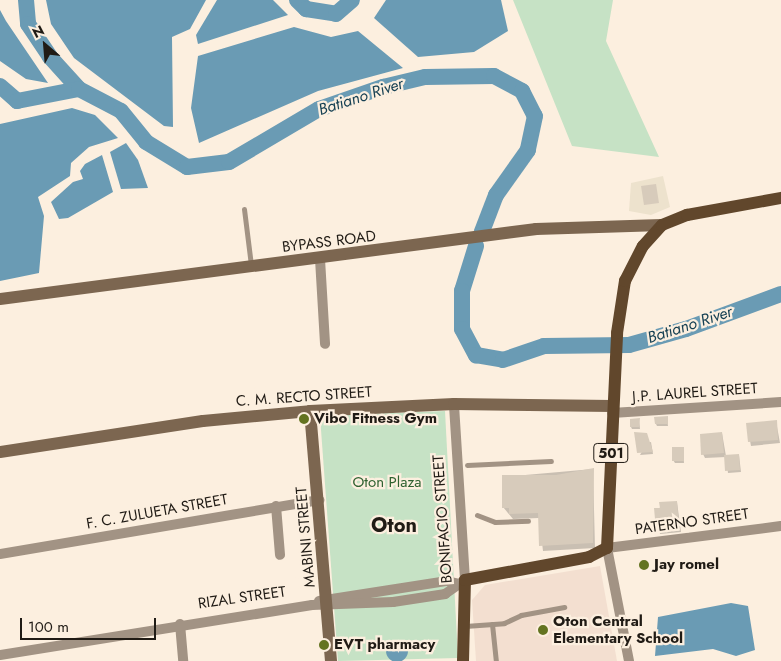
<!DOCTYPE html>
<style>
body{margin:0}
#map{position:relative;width:781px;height:661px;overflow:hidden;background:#fcefdf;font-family:Jost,sans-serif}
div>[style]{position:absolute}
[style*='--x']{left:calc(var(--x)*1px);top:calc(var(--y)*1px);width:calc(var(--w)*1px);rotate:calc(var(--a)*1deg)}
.commercial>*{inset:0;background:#ede2cd}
.education>*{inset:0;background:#f3dfd0}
.green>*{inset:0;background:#c6e2c5}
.water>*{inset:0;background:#6a9bb4}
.round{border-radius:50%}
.shadow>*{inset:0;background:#0003}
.river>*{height:16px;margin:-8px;padding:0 8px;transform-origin:8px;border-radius:8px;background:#6a9bb4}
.building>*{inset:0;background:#d7cbbb}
.lane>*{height:5px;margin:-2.5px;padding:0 2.5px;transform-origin:2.5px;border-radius:2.5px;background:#a29384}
.street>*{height:10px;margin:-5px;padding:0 5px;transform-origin:5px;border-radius:5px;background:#a29384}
.secondary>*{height:12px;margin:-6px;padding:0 6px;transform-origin:6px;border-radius:6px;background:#7c6650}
.primary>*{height:12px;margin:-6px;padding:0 6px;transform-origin:6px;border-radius:6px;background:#61472c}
.dots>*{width:14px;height:14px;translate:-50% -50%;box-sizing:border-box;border:2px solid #fcefdf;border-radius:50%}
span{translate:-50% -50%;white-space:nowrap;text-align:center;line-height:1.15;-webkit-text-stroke:4.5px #fcefdf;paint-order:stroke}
.shield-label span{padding:1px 4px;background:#fcefdf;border:1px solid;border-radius:4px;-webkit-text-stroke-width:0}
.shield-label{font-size:14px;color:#201b15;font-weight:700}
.street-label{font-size:15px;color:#201b15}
.poi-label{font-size:15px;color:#201b15;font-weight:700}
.left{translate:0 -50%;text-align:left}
.park-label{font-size:15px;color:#306231}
.water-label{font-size:16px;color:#164053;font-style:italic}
.district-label{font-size:20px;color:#201b15;font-weight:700}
.north{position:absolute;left:20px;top:20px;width:50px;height:50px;-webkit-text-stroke:4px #fcefdf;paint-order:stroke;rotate:333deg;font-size:14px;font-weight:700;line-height:20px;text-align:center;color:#201b15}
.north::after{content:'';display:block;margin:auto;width:18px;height:22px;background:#201b15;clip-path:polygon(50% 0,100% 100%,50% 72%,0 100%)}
.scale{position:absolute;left:20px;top:618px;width:136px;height:22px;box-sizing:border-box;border:2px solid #201b15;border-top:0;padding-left:6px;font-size:15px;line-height:18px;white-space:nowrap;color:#201b15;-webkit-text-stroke:4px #fcefdf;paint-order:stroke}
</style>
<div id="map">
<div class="commercial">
<i style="clip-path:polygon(663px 176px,670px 207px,651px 215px,629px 211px,631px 183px)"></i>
</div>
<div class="education">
<i style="clip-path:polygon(600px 566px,617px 661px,476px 661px,472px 600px,485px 585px)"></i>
</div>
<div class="green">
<i style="clip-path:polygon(513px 0,613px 0,606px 41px,659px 157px,572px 146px)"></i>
<i style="clip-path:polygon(445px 411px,458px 658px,338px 661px,320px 416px)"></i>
</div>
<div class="water">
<i style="clip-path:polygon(46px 0,206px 0,190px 29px,172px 37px,173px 127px,164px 126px,74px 58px,51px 24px)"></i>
<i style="clip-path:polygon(217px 0,273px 0,288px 15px,198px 44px,196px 35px)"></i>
<i style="clip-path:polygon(386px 0,501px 0,508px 31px,474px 52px,418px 57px,374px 18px)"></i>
<i style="clip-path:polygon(0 10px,6px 21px,48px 83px,26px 79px,0 61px)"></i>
<i style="clip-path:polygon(294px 27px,331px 37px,358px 31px,403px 68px,318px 91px,199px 143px,191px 108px,198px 56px)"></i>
<i style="clip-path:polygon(72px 108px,95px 115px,118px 138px,89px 147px,71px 163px,70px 176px,38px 197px,44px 216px,39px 273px,0 281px,0 124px)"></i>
<i style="clip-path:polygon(126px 143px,138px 160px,148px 188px,121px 189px,110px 152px)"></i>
<i style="clip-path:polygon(102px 155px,113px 192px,68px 218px,59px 219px,51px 202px,73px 182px,83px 179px,80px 171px,85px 164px)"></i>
<i style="clip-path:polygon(731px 603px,748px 606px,755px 650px,736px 656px,713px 649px,655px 656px,658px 617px)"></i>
<i class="round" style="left:386px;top:640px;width:22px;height:22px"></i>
</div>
<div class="shadow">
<i style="clip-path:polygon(667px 418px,668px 426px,657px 426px,656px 424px)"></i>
<i style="clip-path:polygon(639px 419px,640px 429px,632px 429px,631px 427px)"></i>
<i style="clip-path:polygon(776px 421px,780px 443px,751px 446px,747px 424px)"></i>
<i style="clip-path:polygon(722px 433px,726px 456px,739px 455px,741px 472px,728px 473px,726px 457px,705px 458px,703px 454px)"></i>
<i style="clip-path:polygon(651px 442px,653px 454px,640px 455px,647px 443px)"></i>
<i style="clip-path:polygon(683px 448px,684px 463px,675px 463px,673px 460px)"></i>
<i style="clip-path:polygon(593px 469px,595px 548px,543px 551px,539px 518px,513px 519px,503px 507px,503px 477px)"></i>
<i style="clip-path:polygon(677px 502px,681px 532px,660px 534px,656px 509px)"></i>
</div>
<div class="river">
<i style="--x:26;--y:0;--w:24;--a:85"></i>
<i style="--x:28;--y:24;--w:40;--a:56"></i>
<i style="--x:50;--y:57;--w:43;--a:47.8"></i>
<i style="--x:297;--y:0;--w:13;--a:45"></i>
<i style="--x:306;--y:9;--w:30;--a:9"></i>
<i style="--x:336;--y:14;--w:21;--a:-41"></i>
<i style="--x:0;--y:86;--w:23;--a:41"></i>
<i style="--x:17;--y:101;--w:63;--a:-11"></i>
<i style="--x:79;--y:89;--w:47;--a:27.6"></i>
<i style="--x:121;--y:111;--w:40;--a:51"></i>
<i style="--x:146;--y:142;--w:48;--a:31.4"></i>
<i style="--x:187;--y:167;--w:42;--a:-6.8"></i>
<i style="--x:229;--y:162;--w:104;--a:-30.5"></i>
<i style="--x:319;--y:109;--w:68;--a:-19"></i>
<i style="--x:383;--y:87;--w:43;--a:-13.4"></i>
<i style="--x:425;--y:77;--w:69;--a:-0.8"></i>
<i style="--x:494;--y:76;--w:32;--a:28"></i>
<i style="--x:522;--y:91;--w:28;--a:63"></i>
<i style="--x:535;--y:116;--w:35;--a:102"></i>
<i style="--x:528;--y:150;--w:55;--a:125.4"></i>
<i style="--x:496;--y:195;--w:40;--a:111"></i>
<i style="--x:476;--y:246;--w:47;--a:107.3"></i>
<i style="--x:462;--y:291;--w:38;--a:90"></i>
<i style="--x:462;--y:329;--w:30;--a:62"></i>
<i style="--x:476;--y:355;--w:27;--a:10"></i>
<i style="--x:503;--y:360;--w:43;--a:-18.9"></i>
<i style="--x:544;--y:346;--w:85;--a:-0.7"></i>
<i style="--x:629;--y:345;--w:59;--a:-15.7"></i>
<i style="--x:686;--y:329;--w:101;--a:-20.2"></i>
</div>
<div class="building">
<i style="clip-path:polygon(656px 184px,659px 203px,644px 205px,641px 186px)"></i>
<i style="clip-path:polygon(668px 416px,668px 424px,655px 424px,654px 417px)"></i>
<i style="clip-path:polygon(640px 418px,639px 427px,630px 427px,630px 419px)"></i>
<i style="clip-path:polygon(777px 420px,778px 440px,748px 442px,746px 423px)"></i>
<i style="clip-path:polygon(634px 432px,647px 433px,653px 452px,637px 453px)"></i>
<i style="clip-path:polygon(722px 432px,724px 453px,701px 455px,700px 434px)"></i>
<i style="clip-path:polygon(672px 447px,684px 447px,684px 461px,672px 461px)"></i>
<i style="clip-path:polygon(739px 454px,740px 470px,725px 471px,724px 455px)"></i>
<i style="clip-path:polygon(594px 468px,593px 543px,539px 546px,538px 513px,509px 514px,509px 508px,502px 508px,502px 475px,556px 475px)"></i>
<i style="clip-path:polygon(677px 501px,679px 528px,656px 530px,654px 508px,660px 508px,659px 502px)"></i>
</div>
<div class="lane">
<i style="--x:244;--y:209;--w:56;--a:82.9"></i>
<i style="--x:467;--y:465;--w:84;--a:-2.7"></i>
<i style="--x:477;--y:515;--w:19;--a:21"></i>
<i style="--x:495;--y:522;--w:33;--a:-2"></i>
<i style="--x:492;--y:624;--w:37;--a:84"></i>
<i style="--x:465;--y:626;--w:39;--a:-4"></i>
<i style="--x:504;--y:623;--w:19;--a:-25"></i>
<i style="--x:521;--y:615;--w:44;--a:-10.5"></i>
</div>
<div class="street">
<i style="--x:320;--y:259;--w:85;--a:86.6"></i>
<i style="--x:612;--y:413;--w:169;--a:-3.7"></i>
<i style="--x:276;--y:506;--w:49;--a:85.3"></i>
<i style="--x:0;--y:554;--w:324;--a:-9.6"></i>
<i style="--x:319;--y:601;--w:130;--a:-8.9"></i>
<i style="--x:447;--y:581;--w:12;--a:14"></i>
<i style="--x:180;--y:624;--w:37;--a:85"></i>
<i style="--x:0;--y:655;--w:316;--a:-9.1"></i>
<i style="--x:312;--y:605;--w:81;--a:-2.1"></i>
<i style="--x:393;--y:602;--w:53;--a:-8.7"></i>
<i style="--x:445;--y:594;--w:24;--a:-35"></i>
<i style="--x:465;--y:580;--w:176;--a:-93.6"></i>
<i style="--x:629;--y:661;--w:115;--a:-101"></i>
<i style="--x:607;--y:548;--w:175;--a:-7.2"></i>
</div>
<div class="secondary">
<i style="--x:0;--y:299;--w:541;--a:-7.44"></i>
<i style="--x:536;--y:229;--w:126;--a:-1.8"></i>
<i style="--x:310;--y:411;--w:251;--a:85.2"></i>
<i style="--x:0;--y:452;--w:205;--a:-8.7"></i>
<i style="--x:203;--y:421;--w:107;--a:-5.3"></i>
<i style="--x:310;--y:411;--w:144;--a:-2.8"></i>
<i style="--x:454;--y:404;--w:158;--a:0.7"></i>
</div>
<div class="primary">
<i style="--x:463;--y:661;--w:81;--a:-88.6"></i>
<i style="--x:465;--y:580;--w:126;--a:-10.5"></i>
<i style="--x:589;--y:557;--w:20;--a:-27"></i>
<i style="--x:607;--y:548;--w:215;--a:-87.3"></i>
<i style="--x:617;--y:333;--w:53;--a:-81.3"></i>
<i style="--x:625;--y:281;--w:39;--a:-63"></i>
<i style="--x:643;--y:246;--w:28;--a:-48"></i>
<i style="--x:662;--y:225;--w:27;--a:-22"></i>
<i style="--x:687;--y:215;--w:96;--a:-10.3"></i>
</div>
<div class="dots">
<i style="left:304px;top:419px;background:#637320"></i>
<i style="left:644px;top:565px;background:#637320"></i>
<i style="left:543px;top:630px;background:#637320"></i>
<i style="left:324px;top:645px;background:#637320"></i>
</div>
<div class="shield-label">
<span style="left:611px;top:453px">501</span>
</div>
<div class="street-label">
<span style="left:329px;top:242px;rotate:-7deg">BYPASS ROAD</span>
<span style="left:695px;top:393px;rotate:-4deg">J.P. LAUREL STREET</span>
<span style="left:304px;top:397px;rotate:-4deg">C. M. RECTO STREET</span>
<span style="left:157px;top:512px;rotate:-10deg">F. C. ZULUETA STREET</span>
<span style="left:443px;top:519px;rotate:-94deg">BONIFACIO STREET</span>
<span style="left:692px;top:522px;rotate:-8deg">PATERNO STREET</span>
<span style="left:306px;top:537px;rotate:-95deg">MABINI STREET</span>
<span style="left:242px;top:598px;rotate:-8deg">RIZAL STREET</span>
</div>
<div class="poi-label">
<span class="left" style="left:314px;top:419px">Vibo Fitness Gym</span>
<span class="left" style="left:654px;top:565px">Jay romel</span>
<span class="left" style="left:553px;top:630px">Oton Central<br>Elementary School</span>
<span class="left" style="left:334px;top:645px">EVT pharmacy</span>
</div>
<div class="park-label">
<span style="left:387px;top:483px">Oton Plaza</span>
</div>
<div class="water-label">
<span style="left:361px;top:97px;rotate:-18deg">Batiano River</span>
<span style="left:690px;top:325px;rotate:-18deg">Batiano River</span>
</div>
<div class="district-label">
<span style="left:394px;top:525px">Oton</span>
</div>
<div class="north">N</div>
<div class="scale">100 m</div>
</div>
